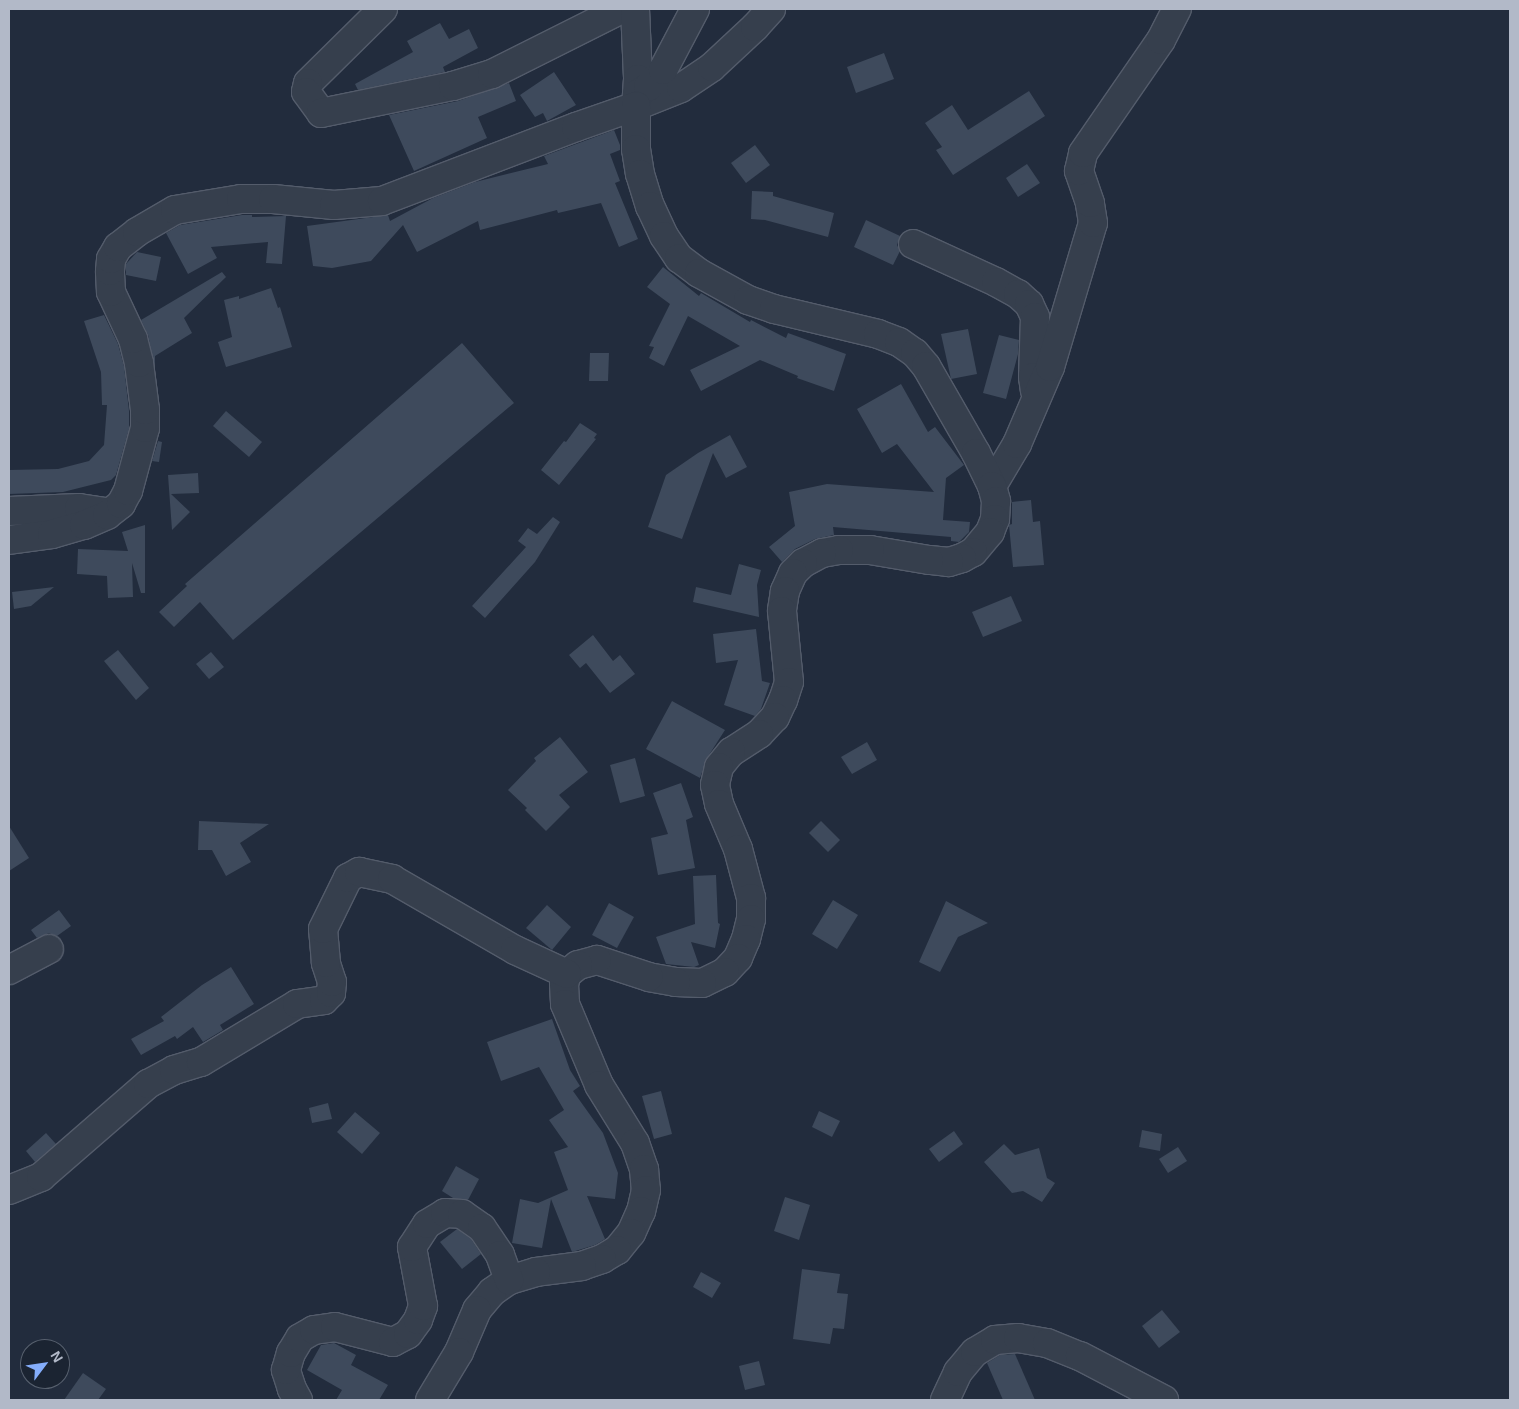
<!DOCTYPE html>
<style>
body{margin:0}
#map{position:relative;width:1519px;height:1409px;overflow:hidden;background:#222c3d;font-family:Helvetica,sans-serif}
div>[style]{position:absolute}
[style*='--x']{left:calc(var(--x)*1px);top:calc(var(--y)*1px);width:calc(var(--w)*1px);rotate:calc(var(--a)*1deg)}
.building>*{inset:0;background:#3e4a5c}
.roads{filter:drop-shadow(1px 0 #545c6b) drop-shadow(-1px 0 #545c6b) drop-shadow(0 1px #545c6b) drop-shadow(0 -1px #545c6b)}
.minor>*{height:28px;margin:-14px;padding:0 14px;transform-origin:14px;border-radius:14px;background:#363f4d}
span{translate:-50% -50%;white-space:nowrap;text-align:center;line-height:1.15;-webkit-text-stroke:5px #1b2432;paint-order:stroke}
.frame{position:absolute;inset:0;border:10px solid #b2b9c8;pointer-events:none}
.north{position:absolute;left:20px;top:1339px;width:50px;height:50px;box-sizing:border-box;background:#1b2432;border:1px solid #57606e;border-radius:50%;rotate:59deg;font-size:14px;font-weight:700;line-height:20px;text-align:center;color:#b2b9c8}
.north::after{content:'';display:block;margin:auto;width:18px;height:22px;background:#84adfb;clip-path:polygon(50% 0,100% 100%,50% 72%,0 100%)}
</style>
<div id="map">
<div class="building">
<i style="clip-path:polygon(440px 23px,449px 39px,469px 29px,478px 48px,443px 67px,445px 72px,358px 90px,355px 84px,413px 52px,407px 41px)"></i>
<i style="clip-path:polygon(884px 53px,894px 79px,856px 93px,847px 67px)"></i>
<i style="clip-path:polygon(554px 72px,576px 105px,547px 121px,543px 113px,535px 117px,520px 95px)"></i>
<i style="clip-path:polygon(509px 83px,516px 101px,478px 117px,487px 138px,414px 171px,389px 115px,458px 101px)"></i>
<i style="clip-path:polygon(1029px 91px,1045px 116px,953px 175px,936px 150px,942px 147px,925px 123px,952px 105px,968px 130px)"></i>
<i style="clip-path:polygon(614px 130px,620px 145px,620px 150px,610px 154px,620px 181px,615px 183px,638px 239px,619px 247px,601px 203px,558px 213px,557px 210px,480px 230px,478px 221px,417px 252px,403px 225px,371px 261px,332px 268px,313px 266px,307px 226px,388px 215px,390px 221px,433px 198px,475px 182px,548px 164px,544px 156px)"></i>
<i style="clip-path:polygon(755px 145px,770px 165px,746px 183px,731px 163px)"></i>
<i style="clip-path:polygon(1027px 164px,1040px 183px,1018px 197px,1006px 178px)"></i>
<i style="clip-path:polygon(752px 191px,773px 192px,773px 196px,834px 213px,828px 237px,765px 220px,751px 219px)"></i>
<i style="clip-path:polygon(242px 215px,252px 215px,252px 217px,286px 216px,282px 264px,266px 263px,268px 242px,211px 247px,217px 258px,188px 274px,166px 233px,180px 225px)"></i>
<i style="clip-path:polygon(866px 220px,900px 236px,897px 245px,900px 251px,893px 265px,854px 247px)"></i>
<i style="clip-path:polygon(137px 252px,161px 257px,156px 281px,126px 275px,126px 264px)"></i>
<i style="clip-path:polygon(663px 267px,699px 296px,701px 293px,750px 322px,751px 320px,786px 338px,788px 333px,846px 354px,834px 391px,797px 378px,798px 376px,760px 360px,701px 391px,690px 370px,740px 346px,688px 316px,664px 366px,649px 358px,654px 347px,649px 346px,670px 304px,647px 287px)"></i>
<i style="clip-path:polygon(222px 272px,226px 277px,184px 318px,192px 333px,155px 356px,155px 368px,148px 335px,141px 320px)"></i>
<i style="clip-path:polygon(271px 288px,278px 308px,280px 307px,292px 347px,226px 367px,218px 342px,232px 337px,224px 300px,239px 296px,239px 299px)"></i>
<i style="clip-path:polygon(104px 315px,118px 344px,124px 366px,129px 411px,129px 429px,116px 475px,111px 480px,63px 492px,9px 494px,9px 470px,58px 469px,89px 461px,104px 445px,107px 405px,102px 405px,101px 372px,84px 321px)"></i>
<i style="clip-path:polygon(968px 329px,977px 374px,951px 379px,941px 334px)"></i>
<i style="clip-path:polygon(999px 335px,1019px 340px,1018px 354px,1006px 399px,983px 393px)"></i>
<i style="clip-path:polygon(462px 343px,514px 403px,233px 640px,200px 602px,174px 627px,159px 612px,187px 586px,185px 584px)"></i>
<i style="clip-path:polygon(590px 353px,609px 353px,608px 381px,589px 381px)"></i>
<i style="clip-path:polygon(901px 384px,928px 432px,935px 427px,964px 465px,946px 478px,943px 520px,970px 522px,969px 532px,959px 542px,951px 541px,951px 537px,833px 527px,834px 535px,815px 539px,795px 549px,782px 562px,769px 547px,795px 526px,789px 492px,827px 484px,934px 492px,897px 444px,882px 453px,857px 409px)"></i>
<i style="clip-path:polygon(226px 411px,262px 442px,249px 457px,213px 426px)"></i>
<i style="clip-path:polygon(580px 423px,597px 434px,594px 438px,596px 439px,559px 485px,541px 470px,564px 441px,566px 442px)"></i>
<i style="clip-path:polygon(730px 435px,747px 467px,726px 478px,713px 453px,682px 539px,648px 527px,666px 475px,698px 453px)"></i>
<i style="clip-path:polygon(158px 441px,162px 442px,159px 462px,152px 461px)"></i>
<i style="clip-path:polygon(198px 473px,199px 493px,171px 494px,190px 512px,172px 530px,168px 475px)"></i>
<i style="clip-path:polygon(1031px 500px,1033px 522px,1040px 521px,1044px 565px,1013px 567px,1009px 525px,1012px 524px,1012px 502px)"></i>
<i style="clip-path:polygon(553px 517px,560px 522px,535px 562px,485px 618px,472px 606px,526px 547px,518px 541px,528px 528px,537px 534px)"></i>
<i style="clip-path:polygon(145px 525px,145px 593px,141px 593px,132px 563px,133px 597px,108px 598px,107px 576px,77px 574px,78px 549px,128px 551px,122px 532px)"></i>
<i style="clip-path:polygon(739px 564px,761px 570px,757px 585px,759px 617px,693px 602px,696px 587px,731px 595px)"></i>
<i style="clip-path:polygon(54px 587px,31px 606px,14px 609px,12px 592px)"></i>
<i style="clip-path:polygon(1011px 596px,1022px 621px,983px 637px,972px 612px)"></i>
<i style="clip-path:polygon(756px 629px,762px 681px,770px 683px,761px 709px,755px 716px,724px 705px,738px 660px,716px 663px,713px 634px)"></i>
<i style="clip-path:polygon(593px 635px,613px 661px,620px 655px,635px 674px,610px 693px,586px 663px,580px 668px,569px 655px)"></i>
<i style="clip-path:polygon(118px 650px,149px 688px,136px 700px,104px 661px)"></i>
<i style="clip-path:polygon(211px 652px,224px 667px,209px 679px,196px 664px)"></i>
<i style="clip-path:polygon(672px 701px,725px 730px,707px 758px,700px 778px,646px 749px)"></i>
<i style="clip-path:polygon(560px 737px,588px 772px,559px 795px,570px 807px,546px 831px,525px 810px,527px 808px,508px 790px,536px 761px,534px 758px)"></i>
<i style="clip-path:polygon(867px 742px,877px 760px,852px 774px,841px 757px)"></i>
<i style="clip-path:polygon(635px 758px,645px 796px,620px 803px,610px 765px)"></i>
<i style="clip-path:polygon(681px 783px,693px 817px,686px 820px,695px 868px,658px 875px,651px 838px,668px 834px,653px 793px)"></i>
<i style="clip-path:polygon(199px 821px,269px 824px,240px 843px,251px 862px,226px 876px,212px 850px,198px 850px)"></i>
<i style="clip-path:polygon(821px 821px,840px 840px,828px 852px,809px 833px)"></i>
<i style="clip-path:polygon(9px 826px,29px 858px,9px 871px)"></i>
<i style="clip-path:polygon(716px 875px,718px 923px,720px 924px,715px 948px,691px 942px,699px 965px,694px 967px,666px 964px,656px 937px,695px 924px,693px 876px)"></i>
<i style="clip-path:polygon(833px 900px,858px 915px,837px 949px,812px 934px)"></i>
<i style="clip-path:polygon(946px 901px,988px 923px,958px 937px,940px 972px,919px 962px)"></i>
<i style="clip-path:polygon(609px 903px,634px 917px,617px 948px,592px 935px)"></i>
<i style="clip-path:polygon(547px 905px,571px 927px,552px 950px,526px 928px)"></i>
<i style="clip-path:polygon(59px 910px,71px 926px,57px 936px,49px 933px,37px 938px,31px 930px)"></i>
<i style="clip-path:polygon(231px 967px,254px 1004px,220px 1025px,223px 1030px,203px 1042px,193px 1027px,177px 1039px,175px 1036px,141px 1055px,131px 1039px,164px 1021px,161px 1017px,202px 985px)"></i>
<i style="clip-path:polygon(552px 1019px,570px 1070px,580px 1086px,573px 1091px,603px 1133px,618px 1173px,615px 1199px,587px 1196px,605px 1239px,595px 1245px,572px 1252px,551px 1199px,542px 1248px,512px 1243px,520px 1199px,538px 1203px,568px 1190px,554px 1152px,568px 1147px,549px 1120px,564px 1110px,539px 1067px,501px 1081px,487px 1042px)"></i>
<i style="clip-path:polygon(661px 1091px,672px 1134px,654px 1139px,642px 1096px)"></i>
<i style="clip-path:polygon(328px 1103px,332px 1119px,312px 1123px,309px 1108px)"></i>
<i style="clip-path:polygon(819px 1111px,840px 1121px,832px 1137px,812px 1127px)"></i>
<i style="clip-path:polygon(355px 1112px,380px 1133px,362px 1154px,337px 1132px)"></i>
<i style="clip-path:polygon(1142px 1130px,1162px 1134px,1160px 1151px,1139px 1147px)"></i>
<i style="clip-path:polygon(954px 1131px,963px 1144px,939px 1162px,929px 1149px)"></i>
<i style="clip-path:polygon(46px 1133px,56px 1144px,35px 1162px,26px 1151px)"></i>
<i style="clip-path:polygon(1004px 1144px,1015px 1155px,1039px 1148px,1047px 1178px,1055px 1183px,1042px 1202px,1023px 1191px,1012px 1193px,984px 1162px)"></i>
<i style="clip-path:polygon(1178px 1147px,1187px 1161px,1168px 1173px,1159px 1159px)"></i>
<i style="clip-path:polygon(456px 1166px,479px 1179px,468px 1200px,453px 1198px,442px 1191px)"></i>
<i style="clip-path:polygon(785px 1197px,810px 1205px,799px 1240px,774px 1231px)"></i>
<i style="clip-path:polygon(457px 1229px,471px 1239px,481px 1254px,462px 1269px,440px 1242px)"></i>
<i style="clip-path:polygon(802px 1269px,840px 1274px,837px 1293px,848px 1294px,844px 1329px,833px 1328px,830px 1344px,793px 1339px)"></i>
<i style="clip-path:polygon(701px 1272px,721px 1283px,712px 1298px,693px 1287px)"></i>
<i style="clip-path:polygon(1162px 1310px,1180px 1332px,1159px 1348px,1142px 1326px)"></i>
<i style="clip-path:polygon(334px 1343px,356px 1355px,351px 1365px,388px 1385px,379px 1400px,336px 1400px,342px 1390px,307px 1370px,321px 1345px)"></i>
<i style="clip-path:polygon(1015px 1354px,1035px 1400px,1003px 1400px,987px 1363px,1000px 1355px)"></i>
<i style="clip-path:polygon(759px 1361px,765px 1385px,745px 1390px,739px 1366px)"></i>
<i style="clip-path:polygon(83px 1373px,106px 1389px,98px 1400px,64px 1400px)"></i>
</div>
<div class="roads">
<div class="minor">
<i style="--x:383;--y:9;--w:105;--a:135.4"></i>
<i style="--x:308;--y:83;--w:9;--a:103"></i>
<i style="--x:306;--y:92;--w:26;--a:54"></i>
<i style="--x:321;--y:113;--w:135;--a:-11.6"></i>
<i style="--x:453;--y:86;--w:41;--a:-17.1"></i>
<i style="--x:492;--y:74;--w:145;--a:-26.6"></i>
<i style="--x:635;--y:9;--w:70;--a:87.5"></i>
<i style="--x:638;--y:79;--w:27;--a:94"></i>
<i style="--x:636;--y:106;--w:48;--a:-21.8"></i>
<i style="--x:681;--y:88;--w:37;--a:-34"></i>
<i style="--x:712;--y:67;--w:59;--a:-42.9"></i>
<i style="--x:755;--y:27;--w:24;--a:-48"></i>
<i style="--x:637;--y:94;--w:13;--a:-32"></i>
<i style="--x:648;--y:87;--w:23;--a:-49"></i>
<i style="--x:663;--y:70;--w:69;--a:-62.3"></i>
<i style="--x:913;--y:244;--w:91;--a:24.6"></i>
<i style="--x:996;--y:282;--w:25;--a:29"></i>
<i style="--x:1018;--y:294;--w:15;--a:42"></i>
<i style="--x:1029;--y:304;--w:14;--a:65"></i>
<i style="--x:1035;--y:317;--w:60;--a:91.9"></i>
<i style="--x:1033;--y:377;--w:14;--a:82"></i>
<i style="--x:992;--y:486;--w:49;--a:-59.2"></i>
<i style="--x:1017;--y:444;--w:84;--a:-66.8"></i>
<i style="--x:1050;--y:367;--w:150;--a:-73.4"></i>
<i style="--x:1093;--y:223;--w:20;--a:-99"></i>
<i style="--x:1090;--y:203;--w:34;--a:-109"></i>
<i style="--x:1079;--y:171;--w:18;--a:-77"></i>
<i style="--x:1083;--y:153;--w:137;--a:-55.4"></i>
<i style="--x:1161;--y:40;--w:35;--a:-63"></i>
<i style="--x:9;--y:511;--w:70;--a:-2.5"></i>
<i style="--x:79;--y:508;--w:30;--a:9"></i>
<i style="--x:9;--y:540;--w:43;--a:-7.9"></i>
<i style="--x:52;--y:534;--w:33;--a:-16"></i>
<i style="--x:84;--y:525;--w:25;--a:-23"></i>
<i style="--x:107;--y:515;--w:18;--a:-38"></i>
<i style="--x:121;--y:504;--w:15;--a:-62"></i>
<i style="--x:128;--y:491;--w:65;--a:-74.9"></i>
<i style="--x:145;--y:428;--w:18;--a:-90"></i>
<i style="--x:145;--y:410;--w:47;--a:-97.3"></i>
<i style="--x:139;--y:363;--w:25;--a:-104"></i>
<i style="--x:133;--y:339;--w:52;--a:-115.1"></i>
<i style="--x:111;--y:292;--w:21;--a:-93"></i>
<i style="--x:110;--y:271;--w:12;--a:-85"></i>
<i style="--x:111;--y:259;--w:14;--a:-60"></i>
<i style="--x:118;--y:247;--w:24;--a:-38"></i>
<i style="--x:137;--y:232;--w:44;--a:-30.1"></i>
<i style="--x:175;--y:210;--w:67;--a:-9.5"></i>
<i style="--x:241;--y:199;--w:32;--a:0"></i>
<i style="--x:273;--y:199;--w:61;--a:5.6"></i>
<i style="--x:334;--y:205;--w:48;--a:-4.8"></i>
<i style="--x:382;--y:201;--w:208;--a:-20.9"></i>
<i style="--x:576;--y:127;--w:64;--a:-19.3"></i>
<i style="--x:636;--y:106;--w:43;--a:90"></i>
<i style="--x:636;--y:149;--w:25;--a:81"></i>
<i style="--x:640;--y:174;--w:34;--a:73"></i>
<i style="--x:650;--y:206;--w:33;--a:65"></i>
<i style="--x:664;--y:236;--w:27;--a:56"></i>
<i style="--x:679;--y:258;--w:25;--a:37"></i>
<i style="--x:699;--y:273;--w:56;--a:28.9"></i>
<i style="--x:748;--y:300;--w:28;--a:19"></i>
<i style="--x:774;--y:309;--w:107;--a:13.5"></i>
<i style="--x:878;--y:334;--w:22;--a:21"></i>
<i style="--x:899;--y:342;--w:19;--a:35"></i>
<i style="--x:915;--y:353;--w:17;--a:50"></i>
<i style="--x:926;--y:366;--w:100;--a:60.1"></i>
<i style="--x:976;--y:453;--w:37;--a:64"></i>
<i style="--x:992;--y:486;--w:16;--a:75"></i>
<i style="--x:996;--y:501;--w:18;--a:93"></i>
<i style="--x:995;--y:519;--w:14;--a:111"></i>
<i style="--x:990;--y:532;--w:26;--a:130"></i>
<i style="--x:973;--y:552;--w:13;--a:151"></i>
<i style="--x:962;--y:558;--w:14;--a:163"></i>
<i style="--x:949;--y:562;--w:20;--a:-174"></i>
<i style="--x:929;--y:560;--w:60;--a:-170.4"></i>
<i style="--x:870;--y:550;--w:31;--a:180"></i>
<i style="--x:839;--y:550;--w:17;--a:170"></i>
<i style="--x:822;--y:553;--w:21;--a:152"></i>
<i style="--x:803;--y:563;--w:14;--a:135"></i>
<i style="--x:793;--y:573;--w:20;--a:114"></i>
<i style="--x:785;--y:591;--w:20;--a:99"></i>
<i style="--x:782;--y:611;--w:71;--a:84.4"></i>
<i style="--x:789;--y:682;--w:19;--a:108"></i>
<i style="--x:783;--y:700;--w:19;--a:115"></i>
<i style="--x:775;--y:717;--w:23;--a:133"></i>
<i style="--x:759;--y:734;--w:33;--a:147"></i>
<i style="--x:731;--y:752;--w:19;--a:129"></i>
<i style="--x:719;--y:767;--w:18;--a:103"></i>
<i style="--x:715;--y:785;--w:19;--a:78"></i>
<i style="--x:719;--y:804;--w:49;--a:67.1"></i>
<i style="--x:738;--y:849;--w:51;--a:75.1"></i>
<i style="--x:751;--y:898;--w:21;--a:90"></i>
<i style="--x:751;--y:919;--w:21;--a:104"></i>
<i style="--x:746;--y:939;--w:21;--a:113"></i>
<i style="--x:738;--y:958;--w:19;--a:133"></i>
<i style="--x:725;--y:972;--w:25;--a:154"></i>
<i style="--x:702;--y:983;--w:26;--a:-178"></i>
<i style="--x:676;--y:982;--w:27;--a:-170"></i>
<i style="--x:649;--y:977;--w:55;--a:-161.9"></i>
<i style="--x:597;--y:960;--w:20;--a:165"></i>
<i style="--x:578;--y:965;--w:14;--a:141"></i>
<i style="--x:567;--y:974;--w:10;--a:107"></i>
<i style="--x:564;--y:984;--w:20;--a:87"></i>
<i style="--x:565;--y:1004;--w:88;--a:67.2"></i>
<i style="--x:599;--y:1085;--w:68;--a:58.2"></i>
<i style="--x:635;--y:1143;--w:28;--a:71"></i>
<i style="--x:644;--y:1169;--w:21;--a:85"></i>
<i style="--x:646;--y:1190;--w:22;--a:103"></i>
<i style="--x:641;--y:1211;--w:24;--a:114"></i>
<i style="--x:631;--y:1233;--w:22;--a:129"></i>
<i style="--x:617;--y:1250;--w:17;--a:149"></i>
<i style="--x:602;--y:1259;--w:21;--a:161"></i>
<i style="--x:582;--y:1266;--w:46;--a:172.6"></i>
<i style="--x:536;--y:1272;--w:28;--a:163"></i>
<i style="--x:509;--y:1280;--w:21;--a:145"></i>
<i style="--x:492;--y:1292;--w:23;--a:130"></i>
<i style="--x:477;--y:1310;--w:46;--a:113.2"></i>
<i style="--x:459;--y:1352;--w:56;--a:121.1"></i>
<i style="--x:9;--y:970;--w:45;--a:-27.7"></i>
<i style="--x:9;--y:1190;--w:35;--a:-22"></i>
<i style="--x:41;--y:1177;--w:142;--a:-41"></i>
<i style="--x:148;--y:1084;--w:30;--a:-28"></i>
<i style="--x:174;--y:1070;--w:28;--a:-17"></i>
<i style="--x:201;--y:1062;--w:112;--a:-31.1"></i>
<i style="--x:297;--y:1004;--w:27;--a:-8"></i>
<i style="--x:324;--y:1000;--w:10;--a:-45"></i>
<i style="--x:331;--y:993;--w:11;--a:-85"></i>
<i style="--x:332;--y:982;--w:20;--a:-108"></i>
<i style="--x:326;--y:963;--w:34;--a:-95"></i>
<i style="--x:323;--y:929;--w:57;--a:-63.9"></i>
<i style="--x:348;--y:878;--w:13;--a:-29"></i>
<i style="--x:359;--y:872;--w:34;--a:12"></i>
<i style="--x:392;--y:879;--w:142;--a:30"></i>
<i style="--x:515;--y:950;--w:57;--a:24.8"></i>
<i style="--x:298;--y:1400;--w:13;--a:-119"></i>
<i style="--x:292;--y:1389;--w:20;--a:-108"></i>
<i style="--x:286;--y:1370;--w:18;--a:-74"></i>
<i style="--x:291;--y:1353;--w:17;--a:-59"></i>
<i style="--x:300;--y:1338;--w:16;--a:-30"></i>
<i style="--x:314;--y:1330;--w:21;--a:-8"></i>
<i style="--x:335;--y:1327;--w:60;--a:14.5"></i>
<i style="--x:393;--y:1342;--w:17;--a:-28"></i>
<i style="--x:408;--y:1334;--w:17;--a:-54"></i>
<i style="--x:418;--y:1320;--w:15;--a:-70"></i>
<i style="--x:423;--y:1306;--w:60;--a:-100.6"></i>
<i style="--x:412;--y:1247;--w:27;--a:-57"></i>
<i style="--x:427;--y:1224;--w:21;--a:-31"></i>
<i style="--x:445;--y:1213;--w:17;--a:3"></i>
<i style="--x:462;--y:1214;--w:24;--a:35"></i>
<i style="--x:482;--y:1228;--w:32;--a:56"></i>
<i style="--x:500;--y:1255;--w:27;--a:70"></i>
<i style="--x:945;--y:1400;--w:31;--a:-65"></i>
<i style="--x:958;--y:1372;--w:26;--a:-50"></i>
<i style="--x:975;--y:1352;--w:23;--a:-31"></i>
<i style="--x:995;--y:1340;--w:23;--a:-5"></i>
<i style="--x:1018;--y:1338;--w:29;--a:10"></i>
<i style="--x:1047;--y:1343;--w:35;--a:22"></i>
<i style="--x:1080;--y:1356;--w:95;--a:27.6"></i>
</div>
</div>
<div class="frame"></div>
<div class="north">N</div>
</div>
